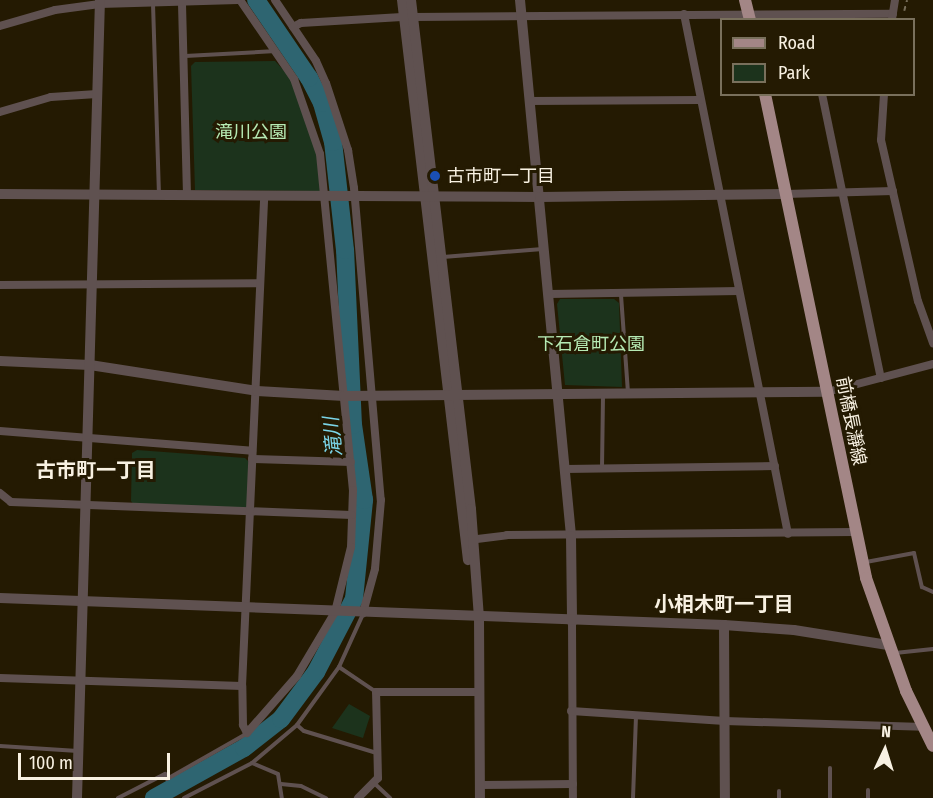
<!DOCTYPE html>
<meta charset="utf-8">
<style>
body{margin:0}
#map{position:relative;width:933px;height:798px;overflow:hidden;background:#241a02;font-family:"Fira Sans Condensed","Noto Sans JP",sans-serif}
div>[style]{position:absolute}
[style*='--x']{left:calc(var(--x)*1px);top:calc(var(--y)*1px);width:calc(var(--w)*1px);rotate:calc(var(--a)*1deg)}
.green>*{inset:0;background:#1c331c}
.river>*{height:18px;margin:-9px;padding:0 9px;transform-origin:9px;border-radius:9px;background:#2e6571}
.path>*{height:1.5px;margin-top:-0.75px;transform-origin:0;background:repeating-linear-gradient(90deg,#766d59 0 4.5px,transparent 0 9px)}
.service>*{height:4px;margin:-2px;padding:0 2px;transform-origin:2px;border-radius:2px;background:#5f5150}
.minor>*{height:8px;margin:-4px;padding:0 4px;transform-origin:4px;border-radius:4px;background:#5f5150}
.tertiary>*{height:10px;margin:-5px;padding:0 5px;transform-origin:5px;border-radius:5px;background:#5f5150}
.primary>*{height:12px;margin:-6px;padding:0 6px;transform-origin:6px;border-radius:6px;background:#a38686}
.dots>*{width:16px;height:16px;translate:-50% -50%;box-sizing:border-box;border:3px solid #241a02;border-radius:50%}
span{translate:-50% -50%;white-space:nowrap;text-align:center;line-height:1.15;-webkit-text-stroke:6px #241a02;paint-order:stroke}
.park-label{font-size:18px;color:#b6eab4}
.poi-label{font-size:18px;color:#f8f1e2}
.left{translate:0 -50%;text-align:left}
.street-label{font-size:18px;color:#f8f1e2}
.water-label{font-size:20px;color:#7bd5e8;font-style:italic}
.neighbourhood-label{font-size:20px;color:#f8f1e2;font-weight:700}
.legend{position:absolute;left:720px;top:18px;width:195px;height:78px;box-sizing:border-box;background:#241a02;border:2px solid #79705c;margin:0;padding:8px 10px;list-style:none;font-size:18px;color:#f8f1e2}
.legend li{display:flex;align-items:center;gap:12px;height:30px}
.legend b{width:30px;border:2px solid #79705c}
.north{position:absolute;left:855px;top:720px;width:60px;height:60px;-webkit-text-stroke:4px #241a02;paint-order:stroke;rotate:4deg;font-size:16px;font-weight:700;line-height:24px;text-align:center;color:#f8f1e2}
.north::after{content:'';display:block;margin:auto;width:21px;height:27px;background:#f8f1e2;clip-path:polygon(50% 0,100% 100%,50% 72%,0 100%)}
.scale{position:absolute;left:18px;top:753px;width:152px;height:27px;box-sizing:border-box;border:3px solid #f8f1e2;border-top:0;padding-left:8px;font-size:18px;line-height:21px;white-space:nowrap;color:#f8f1e2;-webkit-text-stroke:4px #241a02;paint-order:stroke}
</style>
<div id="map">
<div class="green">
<i style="clip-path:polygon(275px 61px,291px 78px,318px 156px,321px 191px,195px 190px,191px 66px,195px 62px)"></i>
<i style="clip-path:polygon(560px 299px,614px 299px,619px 303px,622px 387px,565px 385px,557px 304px)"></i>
<i style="clip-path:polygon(137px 450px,245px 458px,249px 462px,248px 506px,243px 510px,135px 506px,131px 501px,132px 453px)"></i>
<i style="clip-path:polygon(349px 704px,370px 716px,363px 738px,332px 728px)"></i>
</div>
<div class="river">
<i style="--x:154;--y:798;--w:103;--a:-29.1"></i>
<i style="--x:244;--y:748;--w:47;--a:-38.1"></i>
<i style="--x:281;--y:719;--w:59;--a:-53.3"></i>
<i style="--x:316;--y:672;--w:82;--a:-62.5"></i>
<i style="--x:354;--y:599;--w:100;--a:-84.2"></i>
<i style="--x:364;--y:500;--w:76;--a:-98.3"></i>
<i style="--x:353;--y:425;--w:175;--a:-92.6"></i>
<i style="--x:345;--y:250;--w:109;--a:-96.3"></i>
<i style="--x:333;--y:142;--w:41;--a:-105.8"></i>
<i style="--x:322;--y:103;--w:28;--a:-117"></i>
<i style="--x:309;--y:78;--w:94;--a:-124.2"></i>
</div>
<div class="path">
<i style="--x:904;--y:11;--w:11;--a:-75"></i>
</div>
<div class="service">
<i style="--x:153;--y:4;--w:188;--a:88.2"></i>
<i style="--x:185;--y:56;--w:91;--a:-3.1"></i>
<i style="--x:443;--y:257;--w:100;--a:-4.6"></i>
<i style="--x:621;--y:295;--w:98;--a:85.9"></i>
<i style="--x:602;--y:468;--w:73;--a:-89.2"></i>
<i style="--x:866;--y:562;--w:49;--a:-10.6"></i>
<i style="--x:914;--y:553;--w:35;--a:77"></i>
<i style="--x:922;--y:587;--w:12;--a:24"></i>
<i style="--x:895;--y:653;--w:38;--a:-6"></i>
<i style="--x:339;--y:667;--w:45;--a:34"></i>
<i style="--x:297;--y:725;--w:9;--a:41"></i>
<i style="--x:304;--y:731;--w:76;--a:16.8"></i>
<i style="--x:0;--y:746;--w:78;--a:3.7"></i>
<i style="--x:252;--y:763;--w:28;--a:23"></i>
<i style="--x:278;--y:774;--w:24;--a:81"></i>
<i style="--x:830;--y:768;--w:30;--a:90"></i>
<i style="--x:374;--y:783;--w:22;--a:43"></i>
<i style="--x:281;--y:784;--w:20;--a:6"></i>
<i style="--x:301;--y:786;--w:28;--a:26"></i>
<i style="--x:868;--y:790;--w:8;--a:90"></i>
<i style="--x:779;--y:791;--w:7;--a:90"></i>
<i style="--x:118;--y:798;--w:53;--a:-27.1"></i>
<i style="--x:165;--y:774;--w:5;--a:68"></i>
<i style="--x:167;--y:779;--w:91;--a:-29.7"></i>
<i style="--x:184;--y:798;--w:76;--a:-27.2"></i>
<i style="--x:252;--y:763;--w:59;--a:-40.2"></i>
<i style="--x:297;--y:725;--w:72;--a:-54.1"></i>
<i style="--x:339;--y:667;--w:58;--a:-65.6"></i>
<i style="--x:633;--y:798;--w:82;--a:-87.9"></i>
</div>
<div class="minor">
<i style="--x:240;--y:0;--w:96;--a:55.6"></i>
<i style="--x:294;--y:79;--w:79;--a:70.9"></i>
<i style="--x:320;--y:154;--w:338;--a:84.4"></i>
<i style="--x:353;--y:490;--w:57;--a:92"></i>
<i style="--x:351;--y:547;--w:67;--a:103.8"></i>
<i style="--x:335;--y:612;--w:74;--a:120.7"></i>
<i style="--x:297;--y:676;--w:76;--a:131.3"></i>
<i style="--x:275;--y:0;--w:73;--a:56.1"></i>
<i style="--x:316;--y:61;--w:24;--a:66"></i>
<i style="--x:326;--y:83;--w:71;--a:71.8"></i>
<i style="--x:348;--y:150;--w:38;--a:81"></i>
<i style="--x:354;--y:188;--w:313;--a:85.1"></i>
<i style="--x:381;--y:500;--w:69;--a:95"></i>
<i style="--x:375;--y:569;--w:46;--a:105.3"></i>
<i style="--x:182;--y:4;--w:192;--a:88.5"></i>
<i style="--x:684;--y:14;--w:530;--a:78.69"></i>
<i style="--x:413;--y:17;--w:480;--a:-0.4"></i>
<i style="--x:892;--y:19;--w:19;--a:-81"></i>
<i style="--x:0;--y:26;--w:57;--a:-16.2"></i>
<i style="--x:55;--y:10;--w:45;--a:-7.6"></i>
<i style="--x:100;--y:4;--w:138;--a:-1.7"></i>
<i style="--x:293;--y:27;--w:9;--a:-27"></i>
<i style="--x:301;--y:23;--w:101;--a:-3.4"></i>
<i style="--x:822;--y:94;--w:290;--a:78.3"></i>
<i style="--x:884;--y:94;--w:46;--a:93.7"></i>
<i style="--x:881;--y:140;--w:165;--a:77.1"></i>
<i style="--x:918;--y:301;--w:45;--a:70.3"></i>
<i style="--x:529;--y:101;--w:171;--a:-0.3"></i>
<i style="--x:0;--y:112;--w:53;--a:-16.4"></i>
<i style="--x:51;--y:97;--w:46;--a:-3.7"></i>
<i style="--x:785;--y:194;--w:108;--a:-1.6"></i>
<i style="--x:0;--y:285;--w:259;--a:-0.4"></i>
<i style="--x:549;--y:294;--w:190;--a:-0.9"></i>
<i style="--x:827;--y:392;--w:110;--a:-14.8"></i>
<i style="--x:0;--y:431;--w:253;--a:4.5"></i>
<i style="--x:252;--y:459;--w:99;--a:1.7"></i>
<i style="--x:565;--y:469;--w:210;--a:-0.8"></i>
<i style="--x:0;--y:493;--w:14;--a:39"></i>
<i style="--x:11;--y:502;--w:341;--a:2.2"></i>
<i style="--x:469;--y:540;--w:38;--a:-7"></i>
<i style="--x:507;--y:535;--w:348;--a:-0.5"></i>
<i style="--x:572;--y:622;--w:176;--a:89.7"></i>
<i style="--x:0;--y:678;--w:242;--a:1.9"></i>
<i style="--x:571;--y:711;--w:154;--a:3.7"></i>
<i style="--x:725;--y:721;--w:198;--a:1.7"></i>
<i style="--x:247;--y:733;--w:9;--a:-117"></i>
<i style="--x:243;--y:725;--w:39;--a:-91"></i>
<i style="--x:242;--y:686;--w:490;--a:-87.4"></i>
<i style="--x:480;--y:785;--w:93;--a:-0.6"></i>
<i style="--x:358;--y:798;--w:28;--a:-45"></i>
<i style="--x:378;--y:778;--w:86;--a:-91.3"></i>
<i style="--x:376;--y:692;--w:103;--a:0"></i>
</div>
<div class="tertiary">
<i style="--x:402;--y:0;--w:564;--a:83.28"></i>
<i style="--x:411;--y:0;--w:513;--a:83.28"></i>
<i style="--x:471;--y:509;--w:108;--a:85.8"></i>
<i style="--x:479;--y:617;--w:181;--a:89.7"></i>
<i style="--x:520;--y:0;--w:538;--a:84.56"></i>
<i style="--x:571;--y:536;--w:86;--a:89.3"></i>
<i style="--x:0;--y:194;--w:540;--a:0.32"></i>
<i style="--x:540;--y:197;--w:245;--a:-0.7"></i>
<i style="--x:0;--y:361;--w:90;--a:2.5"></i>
<i style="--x:90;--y:365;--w:169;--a:8.8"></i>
<i style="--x:257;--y:391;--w:87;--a:3.3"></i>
<i style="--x:344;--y:396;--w:483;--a:-0.5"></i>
<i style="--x:0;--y:598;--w:725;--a:2.14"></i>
<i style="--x:724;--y:625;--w:70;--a:4.1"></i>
<i style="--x:794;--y:630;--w:95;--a:9.1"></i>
<i style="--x:724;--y:625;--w:173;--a:89.7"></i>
<i style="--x:77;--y:798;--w:798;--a:-88.35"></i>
</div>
<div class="primary">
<i style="--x:745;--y:0;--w:21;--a:76"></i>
<i style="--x:765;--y:94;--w:494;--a:78.2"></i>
<i style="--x:866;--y:578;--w:120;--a:70.5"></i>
<i style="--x:906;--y:691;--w:61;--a:63.9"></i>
</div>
<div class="dots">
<i style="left:435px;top:176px;background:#1a4fb4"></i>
</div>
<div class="park-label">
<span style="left:251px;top:132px">滝川公園</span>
<span style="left:591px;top:344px">下石倉町公園</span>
</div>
<div class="poi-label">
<span class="left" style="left:447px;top:176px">古市町一丁目</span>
</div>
<div class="street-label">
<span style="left:851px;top:421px;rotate:79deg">前橋長瀞線</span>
</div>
<div class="water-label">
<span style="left:333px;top:437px;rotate:-96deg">滝川</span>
</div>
<div class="neighbourhood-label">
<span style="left:96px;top:470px">古市町一丁目</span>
<span style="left:724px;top:604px">小相木町一丁目</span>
</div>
<ul class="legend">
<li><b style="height:8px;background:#a38686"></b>Road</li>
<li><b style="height:16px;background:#1c331c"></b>Park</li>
</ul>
<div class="north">N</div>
<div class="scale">100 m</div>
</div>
